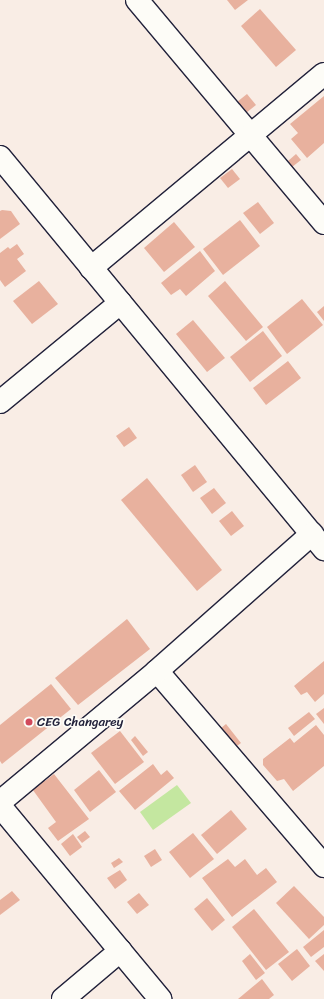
<!DOCTYPE html>
<style>
body{margin:0}
#map{position:relative;width:324px;height:999px;overflow:hidden;background:#f9ede5;font-family:Sriracha,sans-serif}
div>[style]{position:absolute}
[style*='--x']{left:calc(var(--x)*1px);top:calc(var(--y)*1px);width:calc(var(--w)*1px);rotate:calc(var(--a)*1deg)}
.green>*{inset:0;background:#c4e7a0}
.building>*{inset:0;background:#e8b19e}
.roads{filter:drop-shadow(1px 0 #22223b) drop-shadow(-1px 0 #22223b) drop-shadow(0 1px #22223b) drop-shadow(0 -1px #22223b)}
.minor>*{height:22px;margin:-11px;padding:0 11px;transform-origin:11px;border-radius:11px;background:#fdfcf7}
.dots>*{width:11px;height:11px;translate:-50% -50%;box-sizing:border-box;border:2px solid #fdfcf7;border-radius:50%}
span{translate:-50% -50%;white-space:nowrap;text-align:center;line-height:1.15;-webkit-text-stroke:3.5px #fdfcf7;paint-order:stroke}
.poi-label{font-size:13px;color:#22223b}
.left{translate:0 -50%;text-align:left}
</style>
<div id="map">
<div class="green">
<i style="clip-path:polygon(177px 785px,191px 803px,153px 830px,140px 812px)"></i>
</div>
<div class="building">
<i style="clip-path:polygon(227px 0,248px 0,235px 10px)"></i>
<i style="clip-path:polygon(260px 9px,296px 50px,276px 67px,241px 26px)"></i>
<i style="clip-path:polygon(247px 94px,256px 105px,246px 113px,237px 102px)"></i>
<i style="clip-path:polygon(324px 96px,324px 143px,307px 158px,291px 139px,298px 133px,290px 124px)"></i>
<i style="clip-path:polygon(296px 154px,301px 160px,292px 167px,288px 161px)"></i>
<i style="clip-path:polygon(232px 169px,240px 179px,228px 188px,220px 178px)"></i>
<i style="clip-path:polygon(258px 202px,274px 223px,260px 234px,243px 213px)"></i>
<i style="clip-path:polygon(2px 210px,11px 211px,20px 224px,0 239px,0 211px)"></i>
<i style="clip-path:polygon(240px 220px,260px 246px,223px 275px,203px 249px)"></i>
<i style="clip-path:polygon(174px 222px,195px 247px,164px 272px,144px 248px)"></i>
<i style="clip-path:polygon(17px 244px,24px 254px,17px 259px,26px 271px,5px 287px,0 280px,0 253px,8px 247px,10px 249px)"></i>
<i style="clip-path:polygon(200px 251px,215px 271px,186px 296px,180px 289px,171px 295px,161px 283px)"></i>
<i style="clip-path:polygon(39px 281px,58px 304px,32px 324px,13px 301px)"></i>
<i style="clip-path:polygon(225px 281px,263px 327px,246px 341px,208px 296px)"></i>
<i style="clip-path:polygon(302px 299px,323px 325px,287px 354px,267px 327px)"></i>
<i style="clip-path:polygon(324px 306px,324px 321px,317px 312px)"></i>
<i style="clip-path:polygon(193px 320px,225px 358px,207px 372px,176px 334px)"></i>
<i style="clip-path:polygon(263px 331px,282px 356px,250px 382px,230px 357px)"></i>
<i style="clip-path:polygon(288px 361px,301px 378px,266px 405px,253px 388px)"></i>
<i style="clip-path:polygon(129px 427px,137px 438px,124px 447px,116px 436px)"></i>
<i style="clip-path:polygon(195px 465px,207px 482px,193px 492px,181px 475px)"></i>
<i style="clip-path:polygon(147px 478px,222px 570px,197px 591px,121px 500px)"></i>
<i style="clip-path:polygon(214px 488px,226px 503px,212px 514px,200px 498px)"></i>
<i style="clip-path:polygon(232px 511px,244px 526px,231px 536px,219px 521px)"></i>
<i style="clip-path:polygon(127px 619px,150px 649px,78px 705px,55px 678px)"></i>
<i style="clip-path:polygon(324px 661px,324px 694px,315px 702px,307px 692px,301px 695px,294px 686px)"></i>
<i style="clip-path:polygon(51px 684px,71px 709px,2px 764px,0 761px,0 725px)"></i>
<i style="clip-path:polygon(324px 708px,324px 724px,316px 714px)"></i>
<i style="clip-path:polygon(309px 712px,315px 719px,294px 736px,288px 728px)"></i>
<i style="clip-path:polygon(226px 724px,241px 743px,230px 751px,215px 733px)"></i>
<i style="clip-path:polygon(316px 725px,324px 735px,324px 766px,293px 791px,284px 779px,277px 781px,263px 765px,263px 759px,290px 738px,294px 743px)"></i>
<i style="clip-path:polygon(120px 731px,144px 762px,115px 784px,91px 753px)"></i>
<i style="clip-path:polygon(135px 736px,148px 752px,143px 756px,131px 740px)"></i>
<i style="clip-path:polygon(153px 764px,161px 775px,167px 770px,174px 778px,135px 810px,119px 791px)"></i>
<i style="clip-path:polygon(99px 770px,116px 792px,90px 812px,74px 790px)"></i>
<i style="clip-path:polygon(54px 774px,89px 819px,58px 841px,48px 828px,56px 822px,30px 786px,41px 776px,45px 781px)"></i>
<i style="clip-path:polygon(231px 810px,247px 829px,217px 854px,201px 835px)"></i>
<i style="clip-path:polygon(85px 831px,90px 837px,82px 843px,77px 837px)"></i>
<i style="clip-path:polygon(193px 833px,214px 859px,190px 878px,169px 852px)"></i>
<i style="clip-path:polygon(73px 834px,82px 847px,70px 856px,61px 844px)"></i>
<i style="clip-path:polygon(155px 849px,162px 860px,151px 867px,144px 856px)"></i>
<i style="clip-path:polygon(119px 858px,123px 862px,114px 868px,111px 863px)"></i>
<i style="clip-path:polygon(228px 859px,235px 867px,245px 859px,257px 875px,266px 868px,277px 882px,232px 917px,202px 878px)"></i>
<i style="clip-path:polygon(120px 870px,127px 880px,115px 889px,107px 878px)"></i>
<i style="clip-path:polygon(294px 886px,324px 917px,324px 925px,309px 939px,276px 903px)"></i>
<i style="clip-path:polygon(12px 891px,20px 900px,0 915px,0 900px)"></i>
<i style="clip-path:polygon(139px 893px,149px 905px,137px 914px,127px 902px)"></i>
<i style="clip-path:polygon(207px 898px,225px 920px,212px 931px,194px 909px)"></i>
<i style="clip-path:polygon(254px 909px,289px 952px,266px 970px,232px 927px)"></i>
<i style="clip-path:polygon(324px 930px,324px 947px,311px 957px,303px 947px)"></i>
<i style="clip-path:polygon(297px 949px,310px 966px,292px 981px,278px 964px)"></i>
<i style="clip-path:polygon(250px 954px,265px 973px,256px 980px,242px 961px)"></i>
<i style="clip-path:polygon(324px 954px,324px 971px,315px 961px)"></i>
<i style="clip-path:polygon(262px 979px,274px 995px,269px 999px,238px 999px)"></i>
</div>
<div class="roads">
<div class="minor">
<i style="--x:137;--y:0;--w:291;--a:50"></i>
<i style="--x:0;--y:157;--w:509;--a:50.43"></i>
<i style="--x:91;--y:268;--w:303;--a:-39.8"></i>
<i style="--x:0;--y:402;--w:156;--a:-39.5"></i>
<i style="--x:157;--y:671;--w:257;--a:49.4"></i>
<i style="--x:0;--y:802;--w:204;--a:-39.8"></i>
<i style="--x:157;--y:671;--w:207;--a:-41.5"></i>
<i style="--x:0;--y:806;--w:251;--a:50.3"></i>
<i style="--x:63;--y:999;--w:75;--a:-40.1"></i>
</div>
</div>
<div class="dots">
<i style="left:29px;top:722px;background:#d1495b"></i>
</div>
<div class="poi-label">
<span class="left" style="left:37px;top:722px">CEG Changarey</span>
</div>
</div>
